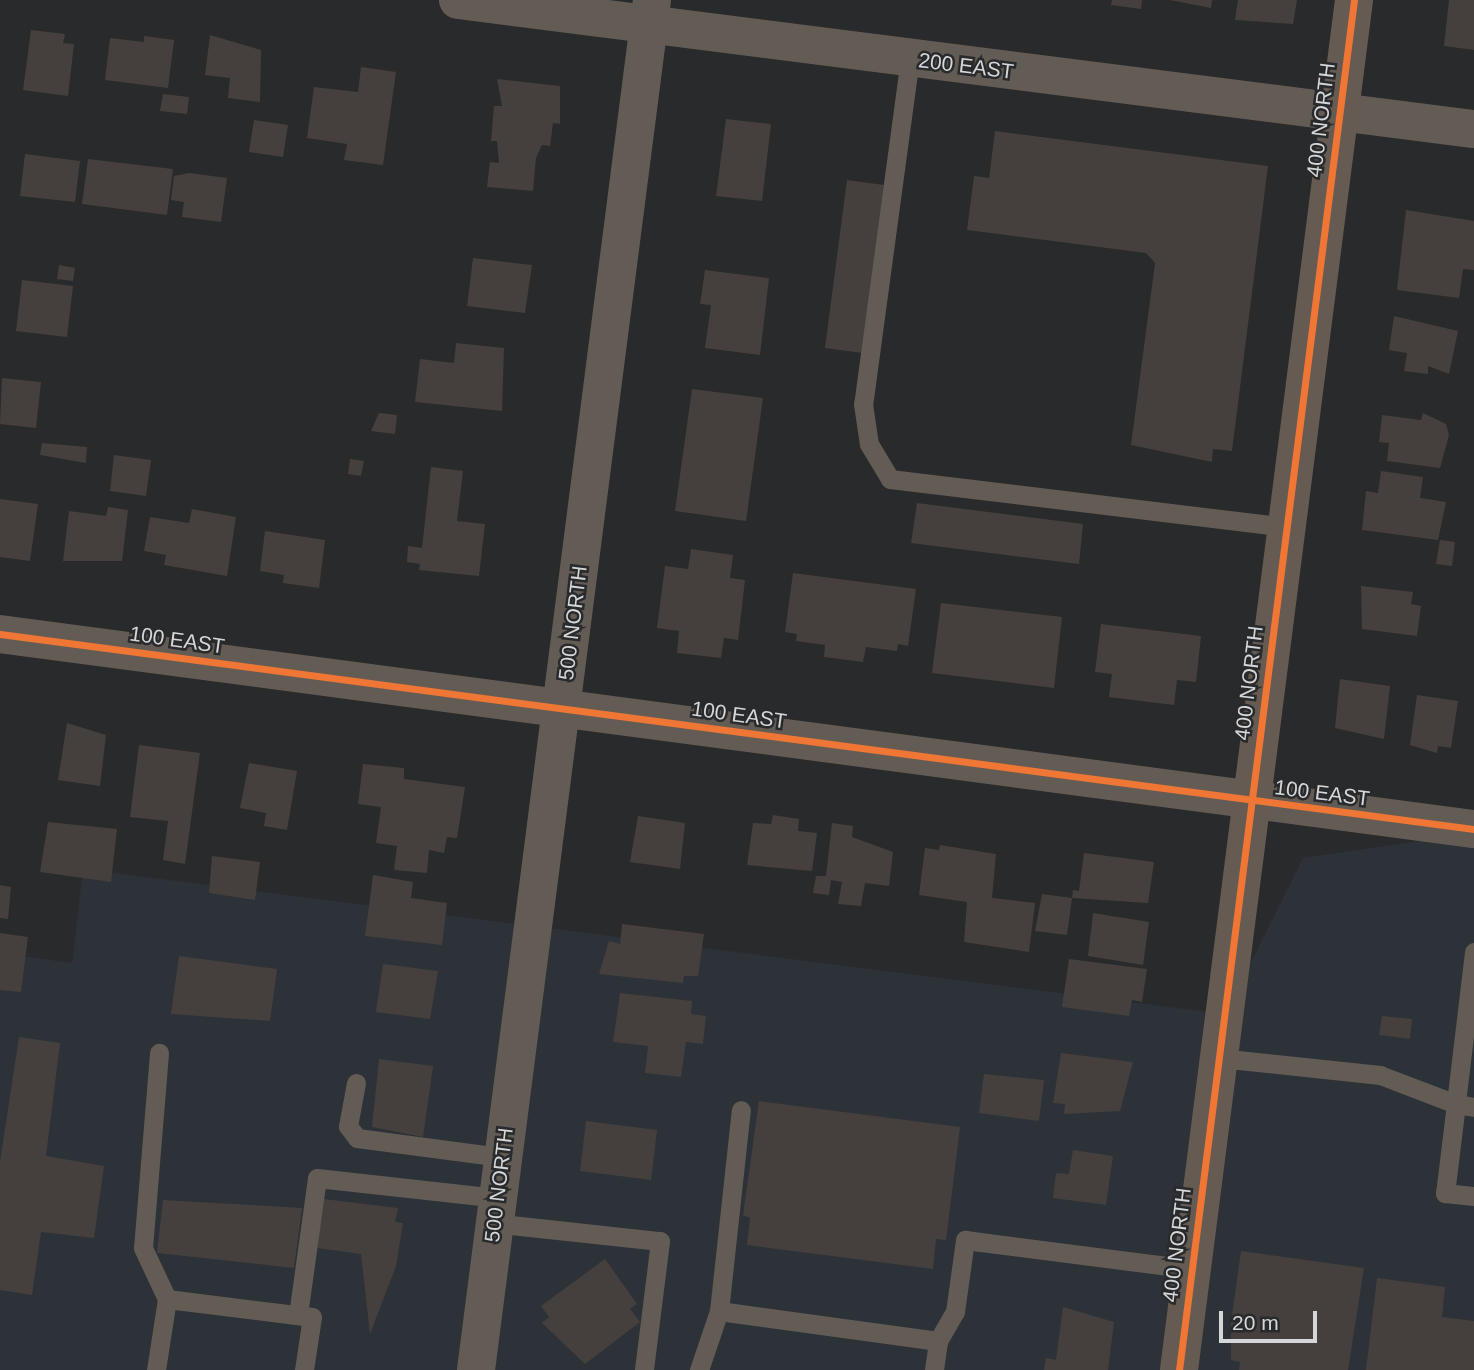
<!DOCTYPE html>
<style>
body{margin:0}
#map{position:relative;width:1474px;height:1370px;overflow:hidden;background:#292a2b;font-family:Helvetica,sans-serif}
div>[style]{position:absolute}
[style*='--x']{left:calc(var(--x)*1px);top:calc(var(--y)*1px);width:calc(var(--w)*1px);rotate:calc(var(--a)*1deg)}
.built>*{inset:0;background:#2c3238}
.building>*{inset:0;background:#45403d}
.lane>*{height:19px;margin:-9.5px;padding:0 9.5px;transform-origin:9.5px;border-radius:9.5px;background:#635c55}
.street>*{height:38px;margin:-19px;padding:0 19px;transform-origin:19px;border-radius:19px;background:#635c55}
.secondary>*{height:38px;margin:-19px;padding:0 19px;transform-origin:19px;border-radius:19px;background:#665b52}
.cycleway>*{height:7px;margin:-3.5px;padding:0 3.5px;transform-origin:3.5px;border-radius:3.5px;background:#f07635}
span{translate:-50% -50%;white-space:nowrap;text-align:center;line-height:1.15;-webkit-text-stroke:5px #282a2c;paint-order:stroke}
.street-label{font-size:21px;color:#d5d6d8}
.scale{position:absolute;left:1219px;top:1311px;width:98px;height:32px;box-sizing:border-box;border:4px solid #d5d6d8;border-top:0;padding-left:9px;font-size:21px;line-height:24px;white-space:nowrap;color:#d5d6d8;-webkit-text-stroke:5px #282a2c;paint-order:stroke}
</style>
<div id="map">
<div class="built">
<i style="clip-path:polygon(1474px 833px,1474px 1370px,0 1370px,0 953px,72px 963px,83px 869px,1225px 1014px,1303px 858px)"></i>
</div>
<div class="building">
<i style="clip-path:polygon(1112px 0,1142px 0,1141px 9px,1111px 5px)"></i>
<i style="clip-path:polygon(1170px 0,1212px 0,1211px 8px)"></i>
<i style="clip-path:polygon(1238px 0,1297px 0,1293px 24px,1235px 20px)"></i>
<i style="clip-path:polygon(1449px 0,1474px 0,1474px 50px,1444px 46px)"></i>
<i style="clip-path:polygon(31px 30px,65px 34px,63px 43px,74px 44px,68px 96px,23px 90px)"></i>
<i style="clip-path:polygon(210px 35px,261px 50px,260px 102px,228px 98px,230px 78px,205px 75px)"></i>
<i style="clip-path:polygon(144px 36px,174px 40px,168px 88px,105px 80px,110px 38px,144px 42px)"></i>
<i style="clip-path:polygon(361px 67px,396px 72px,383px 165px,344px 160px,347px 144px,307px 138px,314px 87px,358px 92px)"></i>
<i style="clip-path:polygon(497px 79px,560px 86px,560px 124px,553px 123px,550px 146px,542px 145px,536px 158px,533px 191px,487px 187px,490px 162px,499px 163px,497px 141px,491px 141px,494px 106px,502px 106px)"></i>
<i style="clip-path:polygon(163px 94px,189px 97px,187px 114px,160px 111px)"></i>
<i style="clip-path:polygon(726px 119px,771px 124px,762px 201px,716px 196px)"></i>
<i style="clip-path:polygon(254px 120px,288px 125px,283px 157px,249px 152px)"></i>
<i style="clip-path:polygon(995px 131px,1268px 166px,1232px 451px,1213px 449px,1212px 462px,1131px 445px,1155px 263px,1146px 253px,967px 230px,974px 176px,989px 178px)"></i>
<i style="clip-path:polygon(25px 154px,80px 161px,75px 202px,20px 196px)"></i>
<i style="clip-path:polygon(88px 159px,173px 169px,167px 215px,82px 204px)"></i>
<i style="clip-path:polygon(189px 173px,227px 178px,221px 222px,182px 217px,184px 202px,171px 200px,174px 176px)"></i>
<i style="clip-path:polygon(847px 180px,884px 185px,862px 353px,825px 348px)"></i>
<i style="clip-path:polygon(1406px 210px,1474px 221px,1474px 270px,1463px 269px,1459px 298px,1397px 290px)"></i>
<i style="clip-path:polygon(473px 258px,532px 265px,525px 313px,467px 306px)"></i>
<i style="clip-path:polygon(59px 265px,75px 268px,73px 281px,57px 279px)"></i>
<i style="clip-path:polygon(705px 270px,769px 278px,760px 355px,705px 348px,711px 305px,700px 304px)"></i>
<i style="clip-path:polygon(22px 280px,73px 286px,67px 337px,16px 331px)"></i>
<i style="clip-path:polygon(1394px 316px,1458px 331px,1449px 374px,1428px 366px,1428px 374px,1404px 371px,1407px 353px,1389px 350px)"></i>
<i style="clip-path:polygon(456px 343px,504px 348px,502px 411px,415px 402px,420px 359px,454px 363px)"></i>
<i style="clip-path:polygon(2px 378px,41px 382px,36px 428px,0 424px)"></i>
<i style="clip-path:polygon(692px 389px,763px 398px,746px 521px,675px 511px)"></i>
<i style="clip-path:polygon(379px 413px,397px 415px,395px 434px,371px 431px)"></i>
<i style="clip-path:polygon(1423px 413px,1446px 424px,1449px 435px,1440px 468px,1387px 461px,1389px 443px,1379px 442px,1382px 415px,1421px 420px)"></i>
<i style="clip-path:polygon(42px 443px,87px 447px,86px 463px,40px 455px)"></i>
<i style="clip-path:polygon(114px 455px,151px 460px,146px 496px,110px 491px)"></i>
<i style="clip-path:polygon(350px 459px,364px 461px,361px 476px,348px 474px)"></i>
<i style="clip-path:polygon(431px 467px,463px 471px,457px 521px,485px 524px,479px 576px,419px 570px,420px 564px,407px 562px,408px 546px,422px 548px)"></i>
<i style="clip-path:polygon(1381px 471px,1423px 477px,1420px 498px,1446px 502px,1438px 540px,1362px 530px,1366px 491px,1378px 493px)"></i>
<i style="clip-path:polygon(0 499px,38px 504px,30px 561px,0 557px)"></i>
<i style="clip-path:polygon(917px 503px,1083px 524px,1079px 564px,911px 543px)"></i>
<i style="clip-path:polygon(108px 507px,128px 510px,122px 561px,63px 561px,69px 511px,106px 516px)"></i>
<i style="clip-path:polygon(192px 509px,236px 517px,227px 576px,164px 565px,166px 555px,144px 551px,150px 517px,189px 523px)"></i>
<i style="clip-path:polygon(265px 531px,325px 540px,319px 588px,283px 583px,284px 575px,260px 571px)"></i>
<i style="clip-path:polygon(1440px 540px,1455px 542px,1452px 566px,1436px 564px)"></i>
<i style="clip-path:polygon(691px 549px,733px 555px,730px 578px,745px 580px,738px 640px,724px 638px,721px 658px,677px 653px,679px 631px,657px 628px,665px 566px,688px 569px)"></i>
<i style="clip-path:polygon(793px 573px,916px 589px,908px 646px,898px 644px,897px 651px,866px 647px,863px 662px,824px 657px,825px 645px,796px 641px,797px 634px,785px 632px)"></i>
<i style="clip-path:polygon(1361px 586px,1413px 592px,1411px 604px,1421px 606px,1417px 636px,1362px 629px)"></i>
<i style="clip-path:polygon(941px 603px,1062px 617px,1054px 688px,932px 673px)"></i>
<i style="clip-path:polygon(1101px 624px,1201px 636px,1196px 682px,1177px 680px,1174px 705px,1109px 697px,1112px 674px,1095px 672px)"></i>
<i style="clip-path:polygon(1340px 679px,1390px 686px,1384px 739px,1335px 728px)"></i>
<i style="clip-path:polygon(1417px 695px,1458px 701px,1451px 748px,1438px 746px,1437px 753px,1410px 745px)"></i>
<i style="clip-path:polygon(67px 723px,106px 735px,100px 786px,58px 780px)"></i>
<i style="clip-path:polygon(139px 745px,200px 753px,185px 864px,163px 860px,168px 821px,130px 817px)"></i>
<i style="clip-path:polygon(249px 763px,297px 771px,287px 830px,264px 826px,266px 813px,240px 808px)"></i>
<i style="clip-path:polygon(363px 764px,404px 768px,404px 779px,465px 787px,457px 838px,447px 837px,444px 853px,429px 850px,427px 873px,394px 870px,397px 846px,376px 843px,381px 807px,358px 804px)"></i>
<i style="clip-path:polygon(773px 815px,799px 819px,798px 831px,817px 833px,812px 871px,747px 865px,753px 823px,771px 824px)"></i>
<i style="clip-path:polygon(638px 816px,685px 823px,680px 869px,630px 862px)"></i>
<i style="clip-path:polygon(48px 822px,117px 829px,111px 882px,40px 872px)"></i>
<i style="clip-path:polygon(832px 823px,853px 826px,852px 837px,893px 852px,889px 886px,865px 883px,861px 906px,838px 904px,842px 882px,831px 880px,829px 895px,813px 893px,816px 876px,826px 876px)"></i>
<i style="clip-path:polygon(940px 845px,996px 854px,992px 898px,1035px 903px,1029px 952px,964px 942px,967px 902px,919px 895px,925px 848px,939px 850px)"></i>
<i style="clip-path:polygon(1084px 853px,1154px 862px,1148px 903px,1072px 898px,1067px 935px,1035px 931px,1042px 894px,1072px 898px,1073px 890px,1079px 891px)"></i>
<i style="clip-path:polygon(212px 856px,260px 862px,255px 900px,209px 893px)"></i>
<i style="clip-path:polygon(373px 875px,413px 882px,411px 898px,447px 903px,442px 945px,365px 936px)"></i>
<i style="clip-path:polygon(0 885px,11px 887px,8px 919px,0 918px)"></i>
<i style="clip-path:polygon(1093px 913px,1149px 922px,1143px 965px,1088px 956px)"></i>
<i style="clip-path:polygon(622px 924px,704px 934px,698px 976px,684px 976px,683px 983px,599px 974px,609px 941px,620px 944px)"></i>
<i style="clip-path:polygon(0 933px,28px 937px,21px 992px,0 990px)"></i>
<i style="clip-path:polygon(179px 956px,277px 969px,270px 1021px,171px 1014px)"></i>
<i style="clip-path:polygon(1069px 959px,1147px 969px,1142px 1002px,1132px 1000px,1129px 1016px,1062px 1007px)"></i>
<i style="clip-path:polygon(383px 964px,438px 971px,430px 1019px,376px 1012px)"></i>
<i style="clip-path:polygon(620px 993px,692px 1001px,691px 1014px,706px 1016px,703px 1044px,686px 1042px,681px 1077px,645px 1073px,648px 1046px,613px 1042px)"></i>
<i style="clip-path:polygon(1382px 1016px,1412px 1019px,1410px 1039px,1379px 1035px)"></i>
<i style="clip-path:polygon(19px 1037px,60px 1043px,46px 1156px,104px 1166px,94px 1238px,41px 1232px,32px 1295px,0 1290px,0 1162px)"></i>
<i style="clip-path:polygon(1061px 1053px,1133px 1062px,1120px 1111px,1064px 1114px,1065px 1104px,1053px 1103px)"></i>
<i style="clip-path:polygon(379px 1059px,433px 1066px,423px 1137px,372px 1127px)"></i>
<i style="clip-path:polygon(984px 1074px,1044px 1080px,1039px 1121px,979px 1113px)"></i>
<i style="clip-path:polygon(759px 1101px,960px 1127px,946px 1240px,936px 1239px,933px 1269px,747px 1245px,750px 1218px,743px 1215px)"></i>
<i style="clip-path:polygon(586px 1121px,657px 1130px,651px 1180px,580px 1171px)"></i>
<i style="clip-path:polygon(1073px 1150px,1113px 1156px,1106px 1205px,1053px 1198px,1056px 1173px,1069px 1174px)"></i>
<i style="clip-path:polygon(324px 1199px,398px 1208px,395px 1222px,403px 1223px,396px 1266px,370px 1334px,361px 1254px,317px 1248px)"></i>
<i style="clip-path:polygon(163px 1200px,302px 1208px,294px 1268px,157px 1253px)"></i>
<i style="clip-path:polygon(1241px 1251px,1364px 1268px,1348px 1370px,1239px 1370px,1240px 1362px,1231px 1360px,1231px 1323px)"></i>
<i style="clip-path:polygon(605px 1259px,637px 1304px,630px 1309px,640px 1322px,585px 1364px,542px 1323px,549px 1317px,541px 1306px)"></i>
<i style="clip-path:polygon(1377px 1278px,1445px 1287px,1442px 1317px,1474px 1321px,1474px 1370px,1366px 1370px)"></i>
<i style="clip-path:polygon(1063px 1307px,1114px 1322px,1108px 1370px,1044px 1370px,1046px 1358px,1056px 1360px)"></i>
</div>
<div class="lane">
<i style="--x:910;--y:58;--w:349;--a:97.7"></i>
<i style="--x:863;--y:404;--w:40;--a:81.5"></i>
<i style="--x:869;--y:444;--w:41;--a:59"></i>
<i style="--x:890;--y:479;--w:399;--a:6.9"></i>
<i style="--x:1474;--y:952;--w:153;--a:96.8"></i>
<i style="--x:1456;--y:1104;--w:18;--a:9"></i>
<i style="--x:1219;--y:1058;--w:162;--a:6"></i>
<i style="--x:1380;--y:1075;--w:81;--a:20.9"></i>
<i style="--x:1456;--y:1104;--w:90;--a:97"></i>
<i style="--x:1445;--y:1193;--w:29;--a:6"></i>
<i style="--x:356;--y:1083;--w:44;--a:100.5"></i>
<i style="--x:348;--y:1126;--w:15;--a:53"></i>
<i style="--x:357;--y:1138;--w:146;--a:7.5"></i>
<i style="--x:493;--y:1223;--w:168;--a:6.2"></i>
<i style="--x:660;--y:1241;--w:130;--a:97.1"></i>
<i style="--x:167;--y:1299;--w:146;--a:7.1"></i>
<i style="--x:312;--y:1317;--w:54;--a:98.6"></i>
<i style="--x:719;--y:1311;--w:202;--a:-83.8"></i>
<i style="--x:298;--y:1315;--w:138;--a:-82.1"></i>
<i style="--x:317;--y:1178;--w:181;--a:6.3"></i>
<i style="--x:156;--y:1370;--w:72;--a:-81.2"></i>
<i style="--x:167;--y:1299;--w:56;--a:-115.2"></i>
<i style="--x:143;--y:1248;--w:196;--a:-85.3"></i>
<i style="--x:699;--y:1370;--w:62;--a:-71.3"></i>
<i style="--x:719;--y:1311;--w:221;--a:7.8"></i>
<i style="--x:938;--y:1341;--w:34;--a:-60"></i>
<i style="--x:955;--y:1312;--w:73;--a:-82.1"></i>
<i style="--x:965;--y:1240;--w:229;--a:7.3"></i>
<i style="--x:934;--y:1370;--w:29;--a:-82"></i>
</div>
<div class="street">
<i style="--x:458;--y:0;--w:1024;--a:7.24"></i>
<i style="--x:0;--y:634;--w:1487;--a:7.54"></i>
<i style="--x:476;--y:1370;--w:1381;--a:-82.68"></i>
</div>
<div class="secondary">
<i style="--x:1179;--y:1370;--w:1381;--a:-82.72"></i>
</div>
<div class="cycleway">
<i style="--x:0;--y:634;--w:1487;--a:7.54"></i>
<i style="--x:1179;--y:1370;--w:1381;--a:-82.72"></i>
</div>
<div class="street-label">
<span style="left:966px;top:66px;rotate:7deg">200 EAST</span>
<span style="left:1321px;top:120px;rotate:-83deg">400 NORTH</span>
<span style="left:573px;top:623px;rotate:-83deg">500 NORTH</span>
<span style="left:177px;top:640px;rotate:8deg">100 EAST</span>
<span style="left:1249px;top:683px;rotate:-83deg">400 NORTH</span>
<span style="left:739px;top:715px;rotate:8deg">100 EAST</span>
<span style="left:1322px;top:793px;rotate:7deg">100 EAST</span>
<span style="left:499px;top:1185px;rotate:-83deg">500 NORTH</span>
<span style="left:1177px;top:1245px;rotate:-83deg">400 NORTH</span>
</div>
<div class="scale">20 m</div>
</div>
